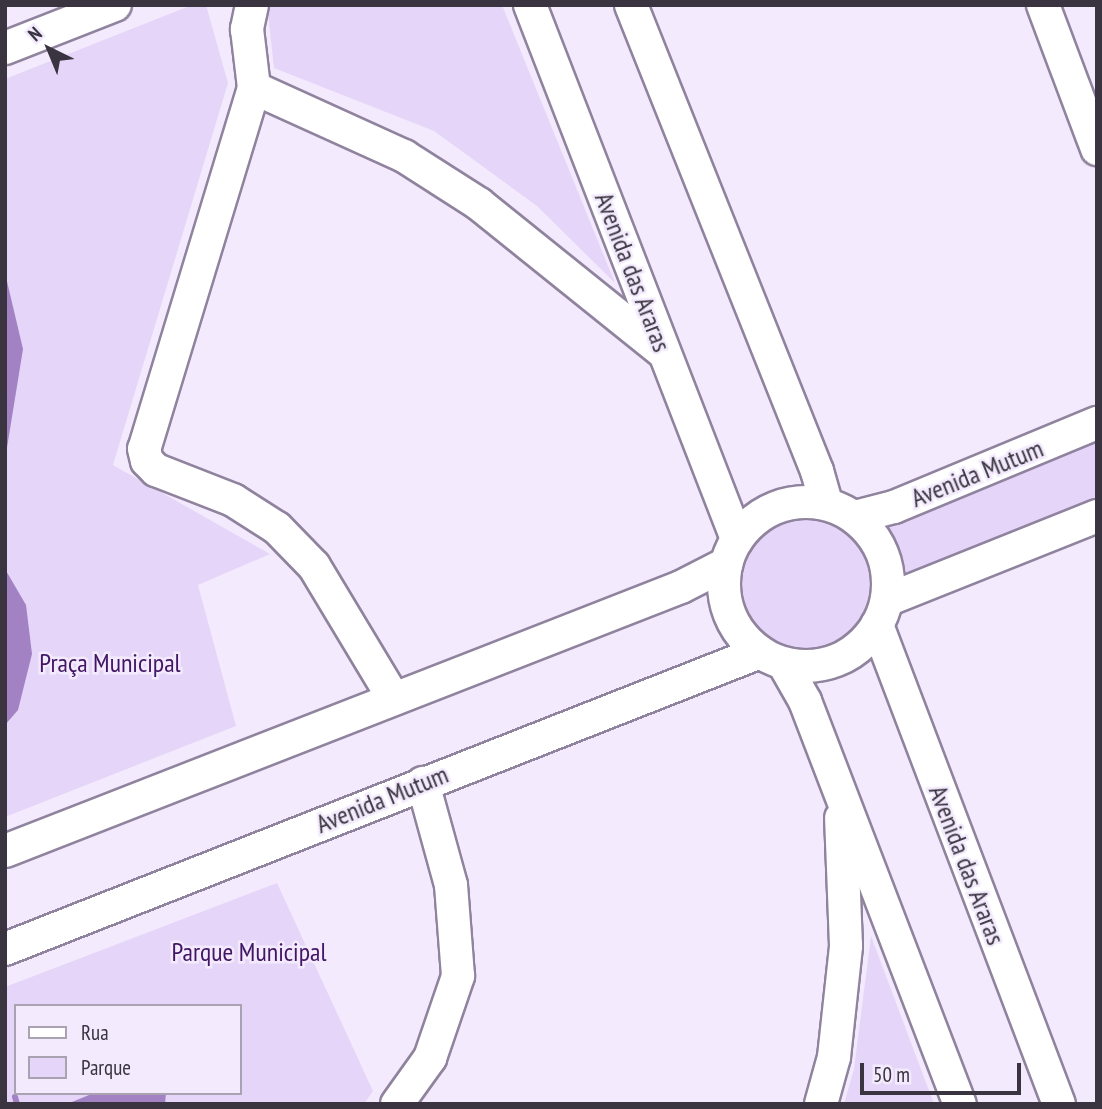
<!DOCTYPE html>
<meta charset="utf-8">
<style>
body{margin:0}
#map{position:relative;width:1102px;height:1109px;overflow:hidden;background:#f3ebfd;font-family:"PT Sans Narrow",sans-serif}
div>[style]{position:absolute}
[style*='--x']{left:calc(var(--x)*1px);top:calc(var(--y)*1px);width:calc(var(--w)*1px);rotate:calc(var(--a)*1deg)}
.green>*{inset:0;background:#e5d5f8}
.round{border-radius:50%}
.water>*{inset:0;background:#a282c3}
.stream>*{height:6px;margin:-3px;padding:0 3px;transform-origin:3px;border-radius:3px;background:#a282c3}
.roads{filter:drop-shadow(2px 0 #90839e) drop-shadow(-2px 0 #90839e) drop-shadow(0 2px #90839e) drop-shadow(0 -2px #90839e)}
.minor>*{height:32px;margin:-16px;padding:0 16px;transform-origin:16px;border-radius:16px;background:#fff}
.minor>.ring{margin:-16px;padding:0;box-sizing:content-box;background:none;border:32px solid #fff;border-radius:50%}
span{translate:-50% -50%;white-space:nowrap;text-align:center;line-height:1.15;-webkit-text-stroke:5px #f3ebfd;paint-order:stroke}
.street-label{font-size:26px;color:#39343f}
.park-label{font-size:26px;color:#431665}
.frame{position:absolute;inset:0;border:7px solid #39343f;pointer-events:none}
.legend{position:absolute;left:14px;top:1004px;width:228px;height:91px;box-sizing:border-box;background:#f3ebfd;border:2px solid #a9a2b1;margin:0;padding:9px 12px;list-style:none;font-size:21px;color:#39343f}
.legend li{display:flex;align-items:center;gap:14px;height:35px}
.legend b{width:35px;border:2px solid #a9a2b1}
.north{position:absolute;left:14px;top:14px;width:70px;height:70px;-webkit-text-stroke:5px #f3ebfd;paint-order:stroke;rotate:317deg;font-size:19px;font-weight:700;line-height:28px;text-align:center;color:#39343f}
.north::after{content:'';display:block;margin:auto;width:24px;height:32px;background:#39343f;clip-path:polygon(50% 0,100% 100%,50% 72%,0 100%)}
.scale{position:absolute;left:860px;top:1063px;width:161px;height:32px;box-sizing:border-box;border:4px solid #39343f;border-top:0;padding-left:9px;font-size:21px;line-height:24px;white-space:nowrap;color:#39343f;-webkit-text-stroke:5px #f3ebfd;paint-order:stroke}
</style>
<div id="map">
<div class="green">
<i style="clip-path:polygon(192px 5px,206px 5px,228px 83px,113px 465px,270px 554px,198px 585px,236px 726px,5px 817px,5px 79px)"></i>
<i style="clip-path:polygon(267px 5px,502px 5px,615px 283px,537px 206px,434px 131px,274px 68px)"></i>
<i style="clip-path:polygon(1097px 435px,1097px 499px,904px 574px,894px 536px,882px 520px)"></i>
<i class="round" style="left:739px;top:517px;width:134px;height:134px"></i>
<i style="clip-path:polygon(evenodd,277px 883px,373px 1091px,364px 1104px,5px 1104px,5px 987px,277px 883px,16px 1006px,240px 1006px,240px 1093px,16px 1093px,16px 1006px)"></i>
<i style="clip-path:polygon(871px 936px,934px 1104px,844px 1104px,854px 1069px)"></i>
</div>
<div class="water">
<i style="clip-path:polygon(5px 273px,23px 349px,5px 460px)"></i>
<i style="clip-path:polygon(5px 569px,26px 605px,32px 654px,18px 710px,5px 725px)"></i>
<i style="clip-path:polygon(94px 1093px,166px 1093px,165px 1104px,67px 1104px)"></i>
</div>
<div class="stream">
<i style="--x:15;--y:1097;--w:7;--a:74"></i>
</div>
<div class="roads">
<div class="minor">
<i style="--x:252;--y:5;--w:25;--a:102"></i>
<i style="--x:247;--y:29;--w:59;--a:83.2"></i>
<i style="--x:254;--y:88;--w:377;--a:106.9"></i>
<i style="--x:144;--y:449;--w:12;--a:76"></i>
<i style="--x:147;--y:461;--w:13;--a:45"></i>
<i style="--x:156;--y:470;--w:83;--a:21.3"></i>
<i style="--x:233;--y:500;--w:52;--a:32.5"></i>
<i style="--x:277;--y:528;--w:53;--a:45.8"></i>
<i style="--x:314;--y:566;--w:155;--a:59"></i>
<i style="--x:530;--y:5;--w:573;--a:68.81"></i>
<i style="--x:631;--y:5;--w:502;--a:68.24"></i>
<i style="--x:817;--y:471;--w:33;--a:74"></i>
<i style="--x:1043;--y:5;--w:154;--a:69.4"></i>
<i style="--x:5;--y:48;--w:118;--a:-21.4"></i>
<i style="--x:254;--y:88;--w:165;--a:24.4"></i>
<i style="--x:404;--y:156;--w:89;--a:32.6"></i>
<i style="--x:479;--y:204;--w:235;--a:38.8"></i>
<i class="ring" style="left:724px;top:502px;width:132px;height:132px"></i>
<i style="--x:855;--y:517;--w:40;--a:-14.4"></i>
<i style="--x:894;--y:507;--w:220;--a:-22.5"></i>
<i style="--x:887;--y:600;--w:226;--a:-21.8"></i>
<i style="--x:877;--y:625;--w:512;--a:69.2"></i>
<i style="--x:784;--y:664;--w:43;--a:60.4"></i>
<i style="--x:805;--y:701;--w:432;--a:69"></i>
<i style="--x:5;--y:851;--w:726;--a:-21.33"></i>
<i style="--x:681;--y:587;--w:51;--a:-27.1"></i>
<i style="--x:5;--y:949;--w:811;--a:-21.47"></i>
<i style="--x:397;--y:1104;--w:57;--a:-54.3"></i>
<i style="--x:430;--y:1058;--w:87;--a:-71.1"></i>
<i style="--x:458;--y:976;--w:91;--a:-94.4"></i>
<i style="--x:451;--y:885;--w:106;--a:-105.4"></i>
<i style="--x:821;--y:1104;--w:49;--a:-74.5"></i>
<i style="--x:834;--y:1057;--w:112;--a:-83.8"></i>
<i style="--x:846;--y:946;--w:128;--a:-92.2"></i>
</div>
</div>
<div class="street-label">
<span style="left:633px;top:272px;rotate:69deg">Avenida das Araras</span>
<span style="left:977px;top:473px;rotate:-22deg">Avenida Mutum</span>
<span style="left:382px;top:799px;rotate:-22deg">Avenida Mutum</span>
<span style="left:967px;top:865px;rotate:69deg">Avenida das Araras</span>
</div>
<div class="park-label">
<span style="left:110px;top:663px">Praça Municipal</span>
<span style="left:249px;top:952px">Parque Municipal</span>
</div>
<div class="frame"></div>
<ul class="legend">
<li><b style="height:9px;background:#fff"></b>Rua</li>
<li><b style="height:19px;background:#e5d5f8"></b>Parque</li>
</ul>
<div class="north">N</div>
<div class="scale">50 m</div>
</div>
